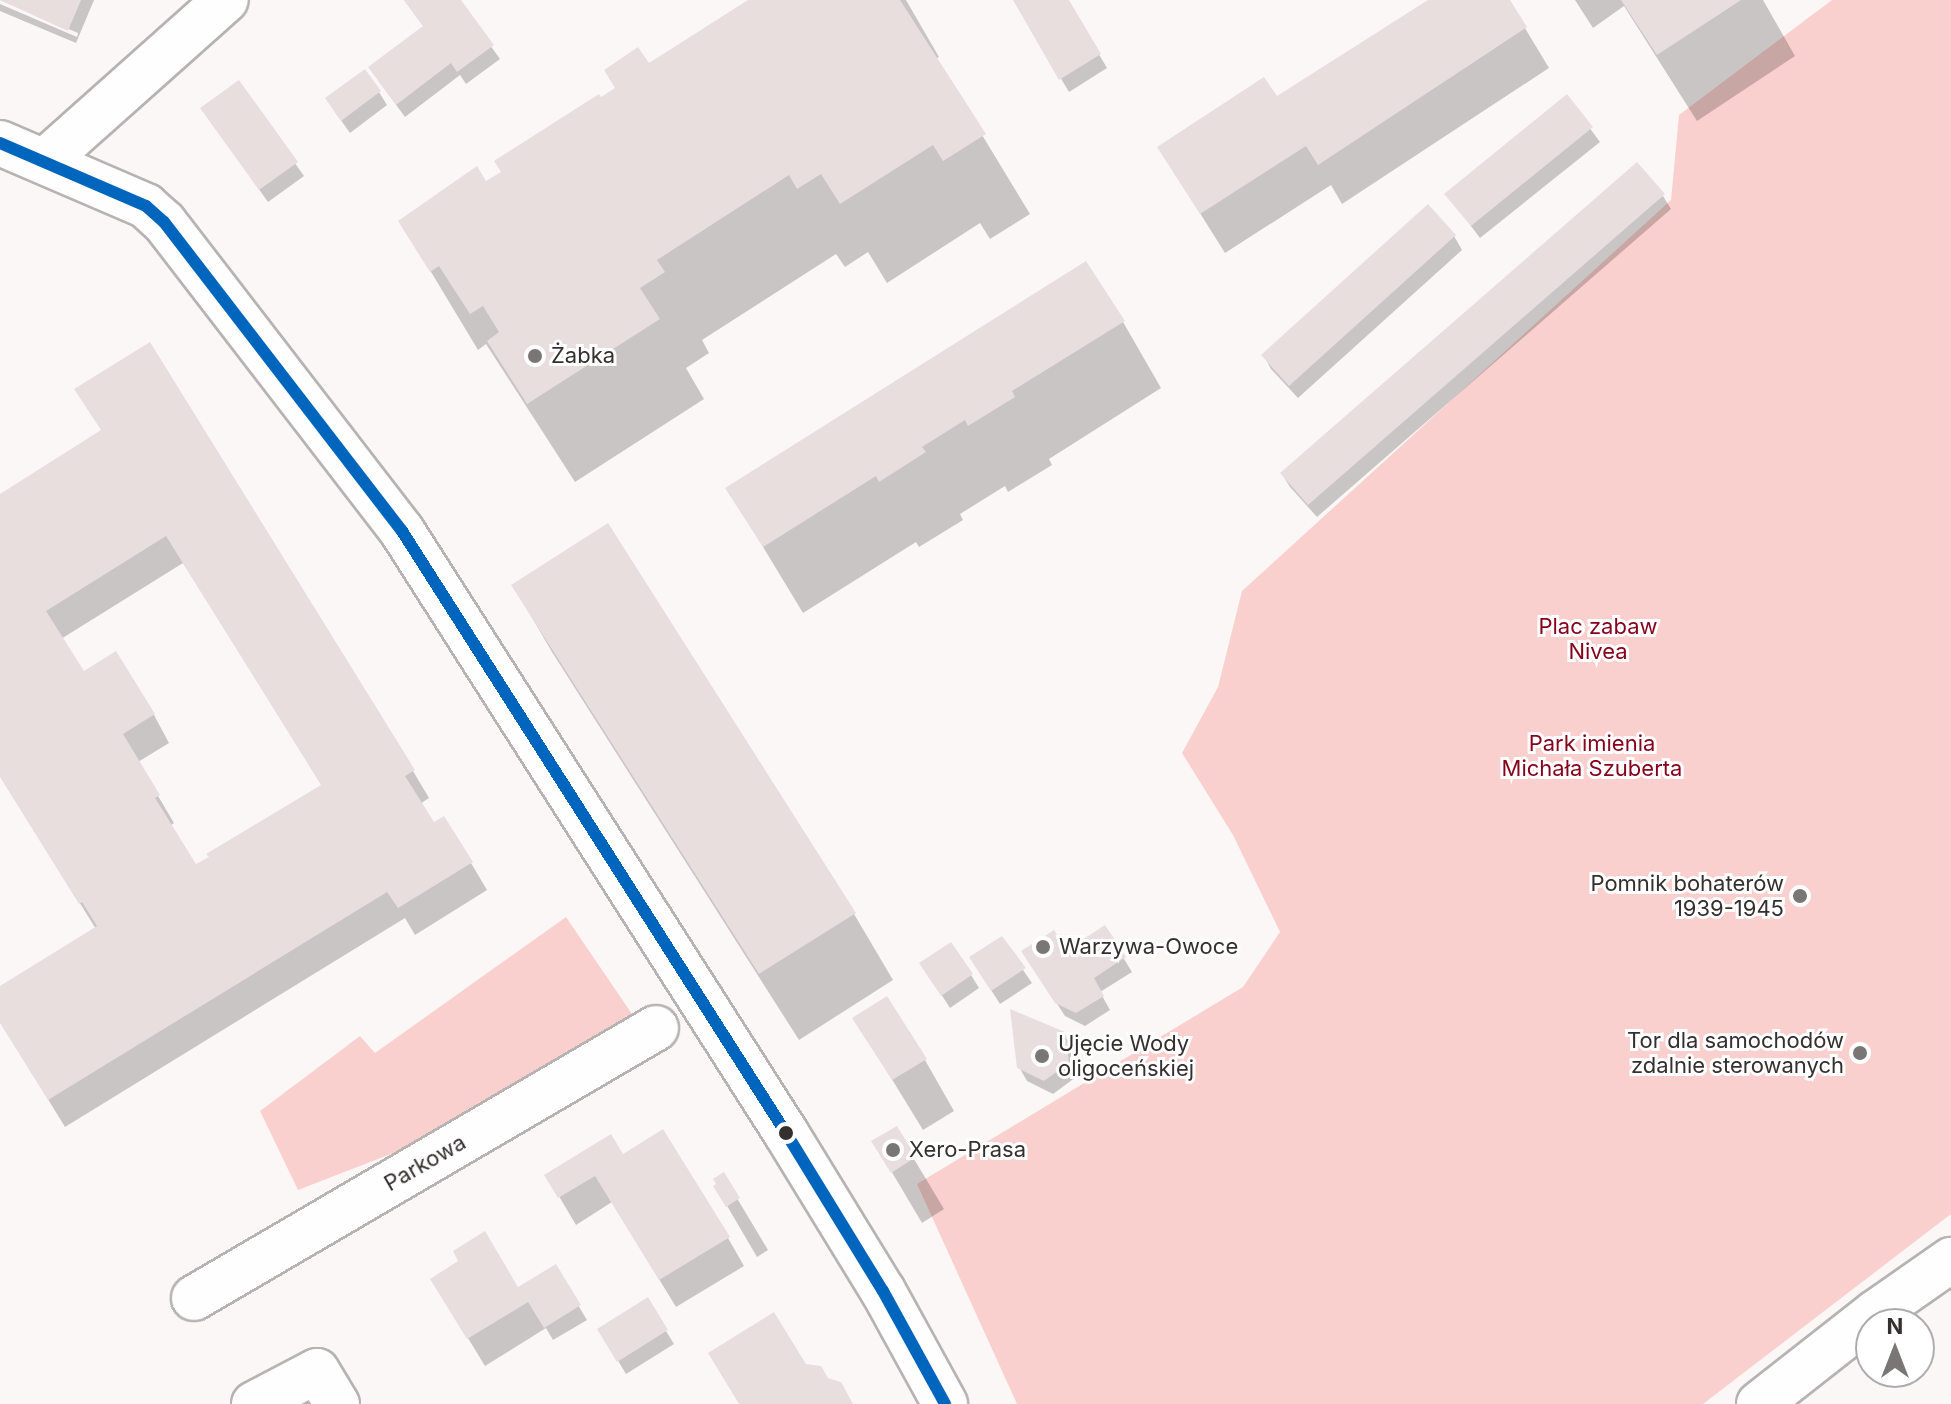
<!DOCTYPE html>
<meta charset="utf-8">
<style>
body{margin:0}
#map{position:relative;width:1951px;height:1404px;overflow:hidden;background:#fcf7f7;font-family:Inter,sans-serif}
div>[style]{position:absolute}
[style*='--x']{left:calc(var(--x)*1px);top:calc(var(--y)*1px);width:calc(var(--w)*1px);rotate:calc(var(--a)*1deg)}
.green>*{inset:0;background:#f9d0ce}
.shadow>*{inset:0;background:#0003}
.building>*{inset:0;background:#e8dedd}
.roads{filter:drop-shadow(2px 0 #b7b3b3) drop-shadow(-2px 0 #b7b3b3) drop-shadow(0 2px #b7b3b3) drop-shadow(0 -2px #b7b3b3)}
.minor>*{height:44px;margin:-22px;padding:0 22px;transform-origin:22px;border-radius:22px;background:#fffefe}
.bus-1>*{height:12px;margin:-6px;padding:0 6px;transform-origin:6px;border-radius:6px;background:#0065bd}
.dots>*{width:22px;height:22px;translate:-50% -50%;box-sizing:border-box;border:4px solid #fff;border-radius:50%}
span{translate:-50% -50%;white-space:nowrap;text-align:center;line-height:1.15;-webkit-text-stroke:6px #fff;paint-order:stroke}
.poi-label{font-size:22px;color:#33302f}
.left{translate:0 -50%;text-align:left}
.right{translate:-100% -50%;text-align:right}
.park-label{font-size:22px;color:#860119}
.street-label{font-size:22px;color:#33302f}
.north{position:absolute;left:1855px;top:1308px;width:80px;height:80px;box-sizing:border-box;background:#fff;border:2px solid #adacac;border-radius:50%;rotate:0deg;font-size:22px;font-weight:700;line-height:32px;text-align:center;color:#33302f}
.north::after{content:'';display:block;margin:auto;width:28px;height:36px;background:#797675;clip-path:polygon(50% 0,100% 100%,50% 72%,0 100%)}
</style>
<div id="map">
<div class="green">
<i style="clip-path:polygon(1832px 0,1951px 0,1951px 1214px,1703px 1404px,1017px 1404px,917px 1184px,1243px 987px,1280px 932px,1233px 835px,1182px 753px,1218px 687px,1242px 591px,1671px 200px,1679px 115px)"></i>
<i style="clip-path:polygon(566px 917px,632px 1014px,414px 1145px,298px 1190px,260px 1111px,360px 1036px,375px 1053px)"></i>
</div>
<div class="shadow">
<i style="clip-path:polygon(0 0,94px 0,76px 43px,0 11px,0 4px,77px 37px,78px 33px)"></i>
<i style="clip-path:polygon(404px 0,458px 0,500px 59px,466px 84px,460px 75px,405px 117px,378px 80px,424px 27px)"></i>
<i style="clip-path:polygon(752px 0,906px 0,939px 57px,936px 59px,1030px 214px,990px 239px,980px 223px,887px 283px,868px 252px,845px 267px,836px 254px,702px 340px,709px 353px,686px 368px,704px 399px,575px 482px,486px 344px,478px 350px,401px 222px,486px 184px,649px 66px)"></i>
<i style="clip-path:polygon(1014px 0,1067px 0,1107px 68px,1069px 92px)"></i>
<i style="clip-path:polygon(1429px 0,1508px 0,1549px 68px,1342px 204px,1331px 185px,1225px 253px,1159px 148px,1276px 98px)"></i>
<i style="clip-path:polygon(1575px 0,1763px 0,1795px 56px,1697px 121px,1624px 6px,1593px 28px)"></i>
<i style="clip-path:polygon(238px 83px,304px 176px,268px 202px,202px 109px)"></i>
<i style="clip-path:polygon(379px 92px,387px 105px,350px 133px,335px 112px)"></i>
<i style="clip-path:polygon(1567px 97px,1600px 142px,1480px 238px,1447px 194px)"></i>
<i style="clip-path:polygon(1663px 196px,1671px 209px,1317px 517px,1290px 487px,1282px 474px)"></i>
<i style="clip-path:polygon(1454px 236px,1462px 250px,1298px 398px,1271px 369px,1264px 356px)"></i>
<i style="clip-path:polygon(1123px 322px,1161px 388px,1049px 459px,1052px 465px,1008px 492px,1005px 486px,960px 514px,963px 520px,919px 547px,916px 542px,803px 613px,728px 489px)"></i>
<i style="clip-path:polygon(evenodd,102px 432px,413px 771px,429px 798px,420px 804px,433px 825px,471px 863px,487px 890px,415px 935px,405px 918px,65px 1127px,0 1021px,0 989px,96px 929px,0 775px,0 496px,102px 432px,183px 563px,323px 786px,195px 867px,170px 826px,174px 823px,138px 762px,169px 743px,154px 715px,115px 654px,83px 674px,61px 639px,183px 563px)"></i>
<i style="clip-path:polygon(513px 585px,854px 914px,893px 980px,799px 1040px,552px 652px)"></i>
<i style="clip-path:polygon(1105px 928px,1132px 972px,1100px 992px,1110px 1010px,1085px 1026px,1065px 1016px,1032px 965px,1066px 953px)"></i>
<i style="clip-path:polygon(1001px 938px,1032px 983px,1000px 1004px,979px 971px)"></i>
<i style="clip-path:polygon(971px 975px,979px 988px,950px 1008px,930px 977px)"></i>
<i style="clip-path:polygon(855px 1019px,925px 1060px,954px 1111px,923px 1130px)"></i>
<i style="clip-path:polygon(1064px 1034px,1072px 1048px,1076px 1077px,1053px 1094px,1027px 1081px,1019px 1067px)"></i>
<i style="clip-path:polygon(896px 1129px,944px 1209px,922px 1223px,874px 1142px)"></i>
<i style="clip-path:polygon(622px 1157px,728px 1238px,744px 1266px,676px 1307px,612px 1202px,576px 1225px,547px 1176px)"></i>
<i style="clip-path:polygon(723px 1175px,768px 1250px,757px 1257px,716px 1187px)"></i>
<i style="clip-path:polygon(555px 1267px,587px 1320px,553px 1340px,546px 1328px,485px 1366px,449px 1307px,518px 1289px)"></i>
<i style="clip-path:polygon(647px 1300px,674px 1344px,626px 1374px,599px 1329px)"></i>
</div>
<div class="building">
<i style="clip-path:polygon(0 0,81px 0,68px 31px)"></i>
<i style="clip-path:polygon(404px 0,461px 0,494px 45px,457px 72px,451px 63px,396px 105px,368px 67px,423px 26px)"></i>
<i style="clip-path:polygon(748px 0,900px 0,986px 134px,943px 161px,933px 145px,840px 204px,821px 174px,797px 189px,789px 175px,657px 260px,665px 272px,640px 288px,660px 319px,527px 404px,487px 341px,499px 332px,483px 306px,470px 314px,439px 266px,430px 272px,398px 221px,477px 166px,486px 181px,501px 172px,494px 161px,599px 94px,601px 97px,615px 88px,604px 70px,638px 47px,649px 63px)"></i>
<i style="clip-path:polygon(1013px 0,1069px 0,1101px 54px,1059px 80px)"></i>
<i style="clip-path:polygon(1428px 0,1510px 0,1527px 27px,1318px 165px,1306px 146px,1200px 214px,1157px 147px,1264px 77px,1277px 96px)"></i>
<i style="clip-path:polygon(1621px 0,1741px 0,1657px 55px)"></i>
<i style="clip-path:polygon(365px 69px,381px 91px,341px 121px,325px 98px)"></i>
<i style="clip-path:polygon(239px 80px,298px 162px,259px 190px,200px 108px)"></i>
<i style="clip-path:polygon(1567px 94px,1593px 127px,1471px 226px,1444px 194px)"></i>
<i style="clip-path:polygon(1637px 162px,1665px 194px,1308px 505px,1280px 473px)"></i>
<i style="clip-path:polygon(1428px 204px,1456px 235px,1289px 386px,1261px 355px)"></i>
<i style="clip-path:polygon(1086px 261px,1125px 321px,1012px 391px,1015px 397px,968px 426px,965px 420px,922px 447px,926px 452px,879px 482px,876px 476px,763px 547px,725px 488px)"></i>
<i style="clip-path:polygon(evenodd,150px 342px,415px 770px,405px 776px,434px 822px,444px 816px,473px 862px,398px 908px,387px 892px,48px 1100px,0 1023px,0 986px,97px 926px,82px 902px,79px 904px,0 777px,0 494px,101px 430px,74px 389px,150px 342px,166px 536px,321px 785px,206px 854px,209px 857px,196px 864px,155px 798px,160px 795px,123px 734px,155px 714px,116px 651px,84px 671px,46px 611px,166px 536px)"></i>
<i style="clip-path:polygon(608px 523px,856px 913px,759px 974px,511px 585px)"></i>
<i style="clip-path:polygon(1105px 925px,1126px 957px,1094px 978px,1104px 996px,1076px 1013px,1055px 1003px,1021px 951px,1054px 930px,1067px 950px)"></i>
<i style="clip-path:polygon(1002px 936px,1026px 968px,991px 991px,969px 957px)"></i>
<i style="clip-path:polygon(951px 942px,973px 974px,941px 996px,919px 963px)"></i>
<i style="clip-path:polygon(887px 996px,927px 1059px,892px 1080px,852px 1018px)"></i>
<i style="clip-path:polygon(1010px 1009px,1065px 1032px,1069px 1063px,1044px 1081px,1017px 1068px)"></i>
<i style="clip-path:polygon(897px 1126px,916px 1157px,891px 1173px,871px 1141px)"></i>
<i style="clip-path:polygon(663px 1129px,730px 1237px,659px 1280px,595px 1176px,558px 1198px,544px 1175px,611px 1134px,623px 1154px)"></i>
<i style="clip-path:polygon(724px 1172px,740px 1198px,726px 1207px,713px 1186px,716px 1184px,713px 1179px)"></i>
<i style="clip-path:polygon(485px 1231px,518px 1287px,556px 1264px,581px 1305px,544px 1328px,528px 1302px,467px 1339px,430px 1279px,458px 1261px,453px 1251px)"></i>
<i style="clip-path:polygon(648px 1297px,668px 1330px,617px 1362px,597px 1329px)"></i>
<i style="clip-path:polygon(774px 1312px,806px 1364px,821px 1366px,828px 1378px,841px 1382px,853px 1404px,739px 1404px,708px 1353px)"></i>
</div>
<div class="roads">
<div class="minor">
<i style="--x:0;--y:143;--w:159;--a:23.3"></i>
<i style="--x:146;--y:206;--w:24;--a:42"></i>
<i style="--x:164;--y:222;--w:390;--a:52.4"></i>
<i style="--x:402;--y:531;--w:714;--a:57.47"></i>
<i style="--x:786;--y:1133;--w:185;--a:58.5"></i>
<i style="--x:883;--y:1291;--w:129;--a:61.2"></i>
<i style="--x:45;--y:161;--w:242;--a:-41.7"></i>
<i style="--x:194;--y:1298;--w:535;--a:-30.3"></i>
<i style="--x:254;--y:1404;--w:71;--a:-27.6"></i>
<i style="--x:317;--y:1371;--w:39;--a:59"></i>
<i style="--x:1759;--y:1404;--w:147;--a:-38.1"></i>
<i style="--x:1875;--y:1313;--w:93;--a:-34.9"></i>
</div>
</div>
<div class="bus-1">
<i style="--x:0;--y:143;--w:159;--a:23.3"></i>
<i style="--x:146;--y:206;--w:24;--a:42"></i>
<i style="--x:164;--y:222;--w:390;--a:52.4"></i>
<i style="--x:402;--y:531;--w:714;--a:57.47"></i>
<i style="--x:786;--y:1133;--w:185;--a:58.5"></i>
<i style="--x:883;--y:1291;--w:129;--a:61.2"></i>
</div>
<div class="dots">
<i style="left:535px;top:356px;background:#797675"></i>
<i style="left:1800px;top:896px;background:#797675"></i>
<i style="left:1043px;top:947px;background:#797675"></i>
<i style="left:1860px;top:1053px;background:#797675"></i>
<i style="left:1042px;top:1056px;background:#797675"></i>
<i style="left:786px;top:1133px;background:#33302f"></i>
<i style="left:893px;top:1150px;background:#797675"></i>
</div>
<div class="poi-label">
<span class="left" style="left:551px;top:356px">Żabka</span>
<span class="right" style="left:1784px;top:896px">Pomnik bohaterów<br>1939-1945</span>
<span class="left" style="left:1059px;top:947px">Warzywa-Owoce</span>
<span class="right" style="left:1844px;top:1053px">Tor dla samochodów<br>zdalnie sterowanych</span>
<span class="left" style="left:1058px;top:1056px">Ujęcie Wody<br>oligoceńskiej</span>
<span class="left" style="left:909px;top:1150px">Xero-Prasa</span>
</div>
<div class="park-label">
<span style="left:1598px;top:639px">Plac zabaw<br>Nivea</span>
<span style="left:1592px;top:756px">Park imienia<br>Michała Szuberta</span>
</div>
<div class="street-label">
<span style="left:425px;top:1163px;rotate:-30deg">Parkowa</span>
</div>
<div class="north">N</div>
</div>
